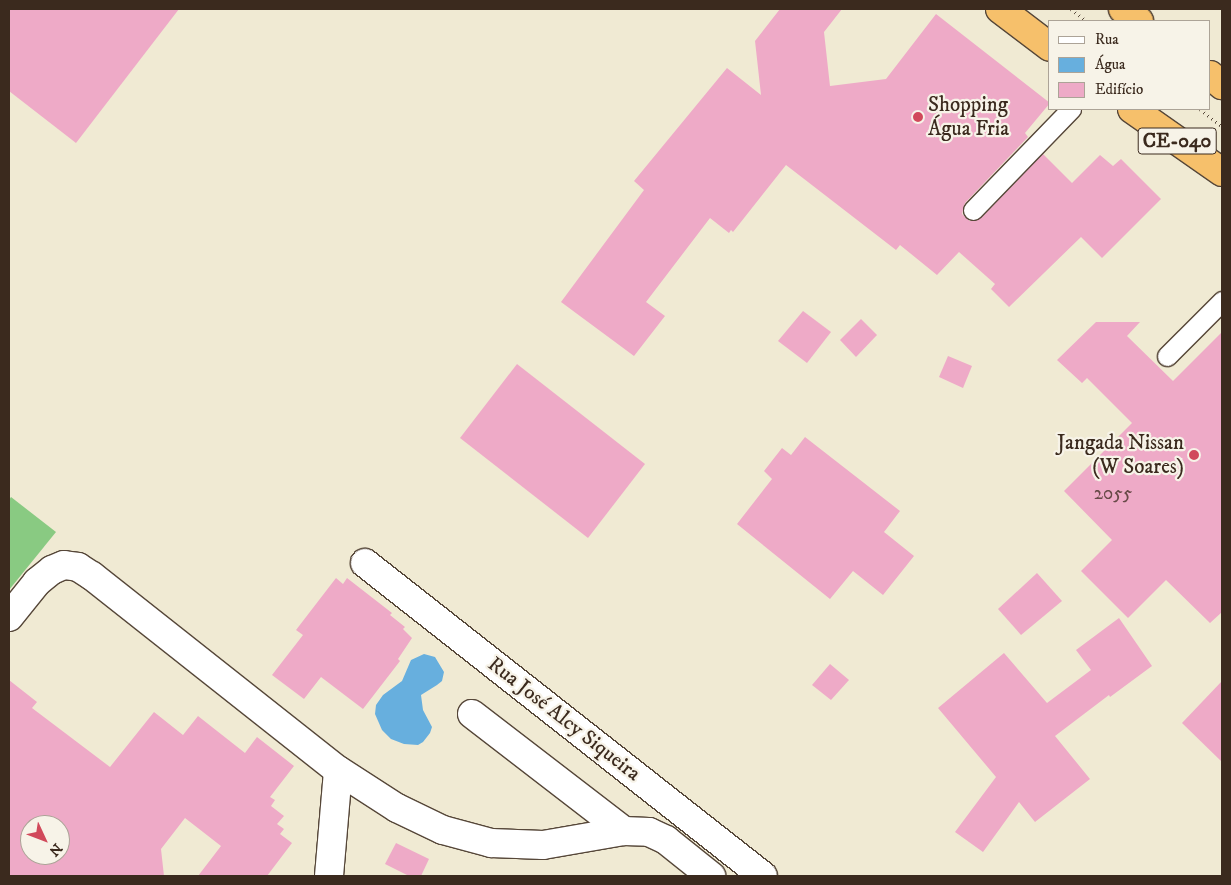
<!DOCTYPE html>
<meta charset="utf-8">
<style>
body{margin:0}
#map{position:relative;width:1231px;height:885px;overflow:hidden;background:#f0ead3;font-family:"IM FELL DW Pica",serif}
div>[style]{position:absolute}
[style*='--x']{left:calc(var(--x)*1px);top:calc(var(--y)*1px);width:calc(var(--w)*1px);rotate:calc(var(--a)*1deg)}
.green>*{inset:0;background:#89ca82}
.water>*{inset:0;background:#67afde}
.building>*{inset:0;background:#eeaac7}
.path>*{height:3px;margin-top:-1.5px;transform-origin:0;background:repeating-linear-gradient(90deg,#564739 0 1px,transparent 0 5px)}
.roads{filter:drop-shadow(1px 0 #564739) drop-shadow(-1px 0 #564739) drop-shadow(0 1px #564739) drop-shadow(0 -1px #564739)}
.lane>*{height:19px;margin:-9.5px;padding:0 9.5px;transform-origin:9.5px;border-radius:9.5px;background:#fff}
.street>*{height:28px;margin:-14px;padding:0 14px;transform-origin:14px;border-radius:14px;background:#fff}
.highway>*{height:28px;margin:-14px;padding:0 14px;transform-origin:14px;border-radius:14px;background:#f6c06b}
.dots>*{width:14px;height:14px;translate:-50% -50%;box-sizing:border-box;border:2px solid #f7f3e8;border-radius:50%}
span{translate:-50% -50%;white-space:nowrap;text-align:center;line-height:1.15;-webkit-text-stroke:4.5px #f7f3e8;paint-order:stroke}
.number-label{font-size:19px;color:#684a48}
.number-label span{-webkit-text-stroke-width:0}
.shield-label span{padding:1px 4px;background:#f7f3e8;border:1px solid;border-radius:4px;-webkit-text-stroke-width:0}
.shield-label{font-size:20px;color:#3b2a1e;font-weight:700}
.poi-label{font-size:21px;color:#3b2a1e}
.left{translate:0 -50%;text-align:left}
.right{translate:-100% -50%;text-align:right}
.street-label{font-size:21px;color:#3b2a1e}
.frame{position:absolute;inset:0;border:10px solid #3b2a1e;pointer-events:none}
.legend{position:absolute;left:1048px;top:20px;width:162px;height:90px;box-sizing:border-box;background:#f7f3e8;border:1px solid #aca397;margin:0;padding:6px 9px;list-style:none;font-size:15px;color:#3b2a1e}
.legend li{display:flex;align-items:center;gap:10px;height:25px}
.legend b{width:25px;border:1px solid #aca397}
.north{position:absolute;left:20px;top:815px;width:50px;height:50px;box-sizing:border-box;background:#f7f3e8;border:1px solid #aca397;border-radius:50%;rotate:133deg;font-size:14px;font-weight:700;line-height:20px;text-align:center;color:#3b2a1e}
.north::after{content:'';display:block;margin:auto;width:18px;height:22px;background:#d1495b;clip-path:polygon(50% 0,100% 100%,50% 72%,0 100%)}
</style>
<div id="map">
<div class="green">
<i style="clip-path:polygon(11px 497px,56px 532px,9px 590px,9px 500px)"></i>
</div>
<div class="water">
<i style="clip-path:polygon(424px 654px,435px 657px,444px 672px,442px 681px,437px 685px,421px 695px,423px 710px,432px 727px,430px 733px,423px 742px,418px 745px,404px 744px,391px 739px,382px 730px,375px 714px,376px 705px,383px 695px,402px 681px,411px 660px)"></i>
</div>
<div class="building">
<i style="clip-path:polygon(9px 9px,179px 9px,76px 143px,9px 91px)"></i>
<i style="clip-path:polygon(780px 9px,842px 9px,824px 32px,830px 86px,886px 79px,936px 14px,1050px 103px,1025px 133px,1028px 137px,965px 203px,962px 214px,970px 221px,981px 218px,1043px 154px,1072px 183px,1100px 155px,1113px 166px,1121px 159px,1161px 199px,1102px 258px,1081px 237px,1009px 307px,991px 289px,995px 284px,959px 252px,937px 275px,900px 245px,896px 250px,786px 165px,733px 232px,731px 230px,729px 233px,710px 218px,646px 302px,665px 316px,634px 356px,561px 302px,644px 190px,634px 181px,727px 68px,761px 95px,755px 41px)"></i>
<i style="clip-path:polygon(803px 311px,831px 332px,807px 363px,778px 341px)"></i>
<i style="clip-path:polygon(861px 319px,877px 335px,856px 357px,840px 340px)"></i>
<i style="clip-path:polygon(1096px 322px,1140px 322px,1127px 336px,1173px 381px,1222px 332px,1222px 612px,1210px 623px,1166px 580px,1128px 618px,1081px 571px,1112px 540px,1064px 491px,1132px 423px,1087px 378px,1082px 383px,1057px 360px)"></i>
<i style="clip-path:polygon(948px 356px,972px 366px,963px 388px,939px 377px)"></i>
<i style="clip-path:polygon(517px 364px,645px 464px,588px 538px,460px 438px)"></i>
<i style="clip-path:polygon(805px 437px,900px 511px,884px 532px,914px 556px,883px 595px,853px 571px,830px 599px,737px 524px,772px 479px,764px 471px,782px 448px,791px 455px)"></i>
<i style="clip-path:polygon(1037px 573px,1062px 601px,1021px 635px,998px 609px)"></i>
<i style="clip-path:polygon(336px 578px,343px 584px,347px 578px,392px 613px,390px 615px,405px 627px,403px 629px,412px 638px,398px 659px,400px 661px,363px 709px,321px 677px,304px 699px,272px 675px,303px 635px,296px 630px)"></i>
<i style="clip-path:polygon(1119px 618px,1152px 666px,1110px 697px,1109px 695px,1055px 736px,1090px 779px,1035px 822px,1019px 802px,983px 852px,955px 832px,996px 777px,938px 708px,1004px 653px,1047px 703px,1091px 670px,1076px 650px)"></i>
<i style="clip-path:polygon(830px 664px,849px 680px,831px 700px,812px 685px)"></i>
<i style="clip-path:polygon(evenodd,9px 680px,37px 702px,32px 708px,110px 767px,154px 712px,183px 735px,198px 716px,245px 753px,257px 737px,294px 766px,270px 797px,275px 800px,271px 806px,284px 816px,277px 824px,284px 829px,280px 834px,292px 843px,267px 876px,198px 876px,221px 846px,185px 818px,161px 849px,164px 876px,9px 876px,9px 680px,30px 825px,60px 825px,60px 855px,30px 855px,30px 825px)"></i>
<i style="clip-path:polygon(1222px 681px,1222px 762px,1182px 723px)"></i>
<i style="clip-path:polygon(396px 843px,429px 859px,421px 876px,409px 876px,385px 864px)"></i>
</div>
<div class="path">
<i style="--x:1071;--y:9;--w:20;--a:37"></i>
<i style="--x:1200;--y:109;--w:28;--a:38"></i>
</div>
<div class="roads">
<div class="lane">
<i style="--x:973;--y:210;--w:141;--a:-45.9"></i>
<i style="--x:1167;--y:356;--w:78;--a:-45"></i>
</div>
<div class="street">
<i style="--x:365;--y:563;--w:506;--a:38.18"></i>
<i style="--x:9;--y:617;--w:45;--a:-51.3"></i>
<i style="--x:37;--y:582;--w:19;--a:-39"></i>
<i style="--x:52;--y:570;--w:13;--a:-23"></i>
<i style="--x:64;--y:565;--w:14;--a:8"></i>
<i style="--x:78;--y:567;--w:17;--a:33"></i>
<i style="--x:92;--y:576;--w:313;--a:38.3"></i>
<i style="--x:338;--y:770;--w:70;--a:32.8"></i>
<i style="--x:397;--y:808;--w:51;--a:25.6"></i>
<i style="--x:443;--y:830;--w:50;--a:15.2"></i>
<i style="--x:491;--y:843;--w:52;--a:2.2"></i>
<i style="--x:543;--y:845;--w:82;--a:-9.8"></i>
<i style="--x:624;--y:831;--w:25;--a:2"></i>
<i style="--x:649;--y:832;--w:19;--a:25"></i>
<i style="--x:666;--y:840;--w:58;--a:38.7"></i>
<i style="--x:472;--y:714;--w:192;--a:37.6"></i>
<i style="--x:329;--y:876;--w:106;--a:-85.1"></i>
</div>
<div class="highway">
<i style="--x:1000;--y:9;--w:63;--a:37.2"></i>
<i style="--x:1123;--y:9;--w:20;--a:37"></i>
<i style="--x:1210;--y:75;--w:16;--a:40"></i>
<i style="--x:1132;--y:109;--w:110;--a:35"></i>
</div>
</div>
<div class="dots">
<i style="left:918px;top:117px;background:#d1495b"></i>
<i style="left:1194px;top:455px;background:#d1495b"></i>
</div>
<div class="number-label">
<span style="left:1113px;top:494px">2055</span>
</div>
<div class="shield-label">
<span style="left:1177px;top:141px">CE-040</span>
</div>
<div class="poi-label">
<span class="left" style="left:928px;top:117px">Shopping<br>Água Fria</span>
<span class="right" style="left:1184px;top:455px">Jangada Nissan<br>(W Soares)</span>
</div>
<div class="street-label">
<span style="left:564px;top:719px;rotate:38deg">Rua José Alcy Siqueira</span>
</div>
<div class="frame"></div>
<ul class="legend">
<li><b style="height:6px;background:#fff"></b>Rua</li>
<li><b style="height:14px;background:#67afde"></b>Água</li>
<li><b style="height:14px;background:#eeaac7"></b>Edifício</li>
</ul>
<div class="north">N</div>
</div>
